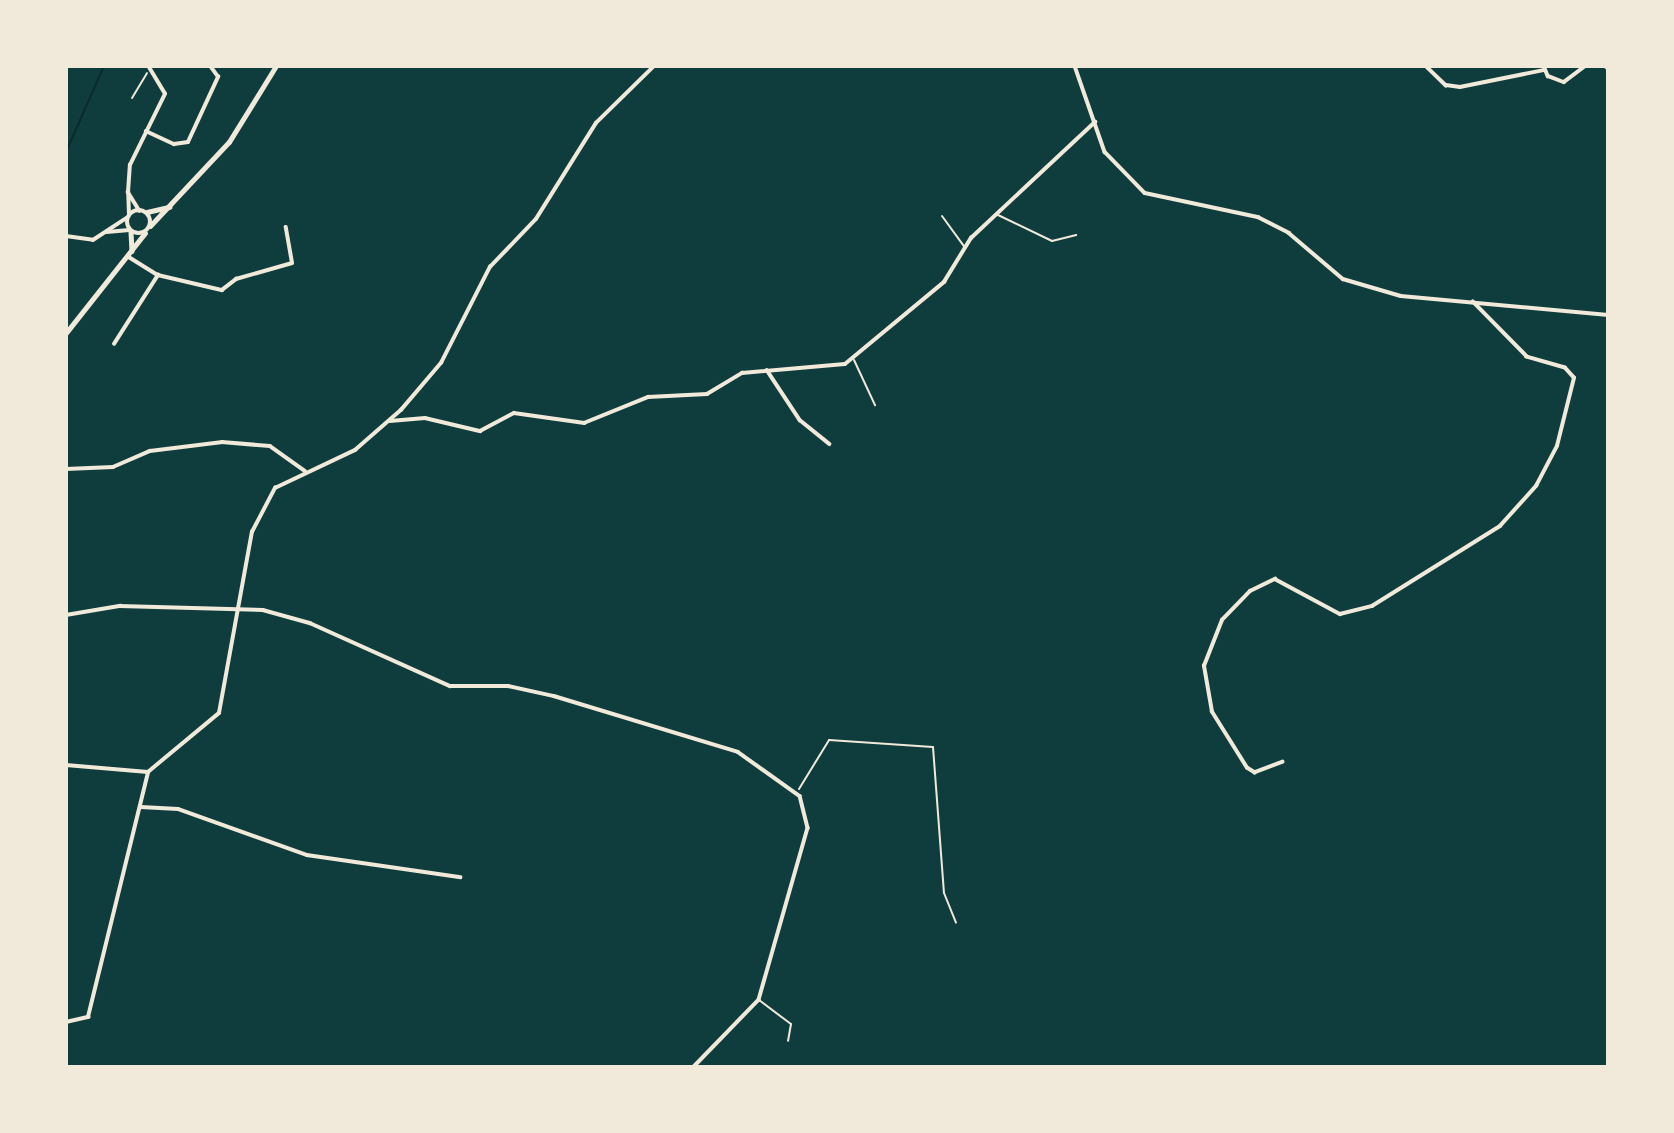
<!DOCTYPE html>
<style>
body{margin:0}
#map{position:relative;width:1674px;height:1133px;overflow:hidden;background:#0f3d3e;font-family:Overpass,sans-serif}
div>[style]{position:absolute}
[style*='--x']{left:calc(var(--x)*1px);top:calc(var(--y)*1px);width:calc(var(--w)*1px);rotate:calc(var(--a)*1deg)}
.stream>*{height:2px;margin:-1px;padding:0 1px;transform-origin:1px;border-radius:1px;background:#0a2a2b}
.path>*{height:2px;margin:-1px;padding:0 1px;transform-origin:1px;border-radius:1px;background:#f1e9da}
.service>*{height:2px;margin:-1px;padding:0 1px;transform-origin:1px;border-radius:1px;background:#f1e9da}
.minor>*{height:3.5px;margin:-1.75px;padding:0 1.75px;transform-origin:1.75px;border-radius:1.75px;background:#f1e9da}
.tertiary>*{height:4.5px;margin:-2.25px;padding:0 2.25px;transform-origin:2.25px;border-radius:2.25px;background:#f1e9da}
.tertiary>.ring{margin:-2.25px;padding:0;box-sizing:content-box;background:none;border:4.5px solid #f1e9da;border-radius:50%}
span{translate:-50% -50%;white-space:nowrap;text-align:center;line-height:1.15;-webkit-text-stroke:7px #f1e9da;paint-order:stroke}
.frame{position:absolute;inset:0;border:68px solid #f1e9da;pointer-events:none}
</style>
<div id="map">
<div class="stream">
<i style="--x:66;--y:152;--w:94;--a:-66.2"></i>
</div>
<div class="path">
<i style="--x:799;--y:789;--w:57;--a:-58.5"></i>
<i style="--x:829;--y:740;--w:104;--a:3.9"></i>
<i style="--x:933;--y:747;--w:146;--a:85.7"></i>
<i style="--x:944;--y:893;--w:32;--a:68"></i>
</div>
<div class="service">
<i style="--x:132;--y:98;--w:29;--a:-59"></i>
<i style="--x:998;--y:215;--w:60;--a:25.7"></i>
<i style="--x:1052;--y:241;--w:25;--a:-14"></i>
<i style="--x:942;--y:216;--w:37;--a:54"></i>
<i style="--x:854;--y:360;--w:50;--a:65"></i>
<i style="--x:759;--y:1000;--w:40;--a:37"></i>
<i style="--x:791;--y:1024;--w:17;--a:100"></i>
</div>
<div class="minor">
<i style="--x:1075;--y:66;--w:91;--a:70.8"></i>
<i style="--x:1105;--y:152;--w:57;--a:45.7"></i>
<i style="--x:1145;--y:193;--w:116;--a:12"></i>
<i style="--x:1258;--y:217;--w:35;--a:27"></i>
<i style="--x:1289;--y:233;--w:71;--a:40.4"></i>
<i style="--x:1343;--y:279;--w:60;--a:16.3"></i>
<i style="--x:1401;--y:296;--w:208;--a:5.2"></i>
<i style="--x:1426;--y:66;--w:28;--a:44"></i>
<i style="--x:1446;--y:85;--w:14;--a:8"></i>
<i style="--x:1460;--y:87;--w:86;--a:-11.4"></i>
<i style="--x:1544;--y:66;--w:11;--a:68"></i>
<i style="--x:1548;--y:76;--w:17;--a:21"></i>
<i style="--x:1564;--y:82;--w:26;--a:-37"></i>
<i style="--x:1605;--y:66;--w:4;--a:34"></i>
<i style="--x:146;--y:131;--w:31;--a:25"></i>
<i style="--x:174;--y:144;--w:14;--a:-8"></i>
<i style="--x:188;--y:142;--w:72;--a:-65.2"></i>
<i style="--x:218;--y:77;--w:14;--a:-126"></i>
<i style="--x:128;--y:192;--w:27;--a:-86"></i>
<i style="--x:130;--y:165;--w:79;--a:-63.8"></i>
<i style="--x:165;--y:94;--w:33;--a:-121"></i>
<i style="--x:129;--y:215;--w:23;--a:-92"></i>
<i style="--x:128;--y:192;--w:22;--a:58"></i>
<i style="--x:107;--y:232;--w:22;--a:-5"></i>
<i style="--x:66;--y:236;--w:27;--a:8"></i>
<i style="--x:93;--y:240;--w:42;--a:-33.3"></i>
<i style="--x:129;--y:257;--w:34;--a:32"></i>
<i style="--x:158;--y:275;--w:66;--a:13.2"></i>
<i style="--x:222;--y:290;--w:18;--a:-38"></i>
<i style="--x:236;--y:279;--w:58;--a:-15.9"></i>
<i style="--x:292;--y:263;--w:36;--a:-100"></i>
<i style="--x:114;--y:344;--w:82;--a:-57.5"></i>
<i style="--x:767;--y:370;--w:60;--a:56.6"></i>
<i style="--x:800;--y:420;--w:38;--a:39"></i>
<i style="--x:390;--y:421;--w:35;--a:-5"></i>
<i style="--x:425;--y:418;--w:57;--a:13.3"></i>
<i style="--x:480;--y:431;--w:38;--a:-28"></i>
<i style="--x:514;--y:413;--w:71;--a:8.1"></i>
<i style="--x:584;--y:423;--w:69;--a:-22.1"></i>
<i style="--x:648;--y:397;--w:59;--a:-2.9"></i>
<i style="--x:707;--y:394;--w:41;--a:-31"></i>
<i style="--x:742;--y:373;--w:103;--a:-5"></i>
<i style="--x:845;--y:364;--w:129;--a:-39.6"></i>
<i style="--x:944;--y:282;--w:52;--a:-58.5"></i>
<i style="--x:971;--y:238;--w:170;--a:-43.1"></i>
<i style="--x:66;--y:469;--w:47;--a:-2.4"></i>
<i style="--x:113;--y:467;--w:40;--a:-23.4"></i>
<i style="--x:150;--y:451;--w:73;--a:-7.1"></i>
<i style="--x:222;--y:442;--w:48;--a:4.8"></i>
<i style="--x:270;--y:446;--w:43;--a:35.5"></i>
<i style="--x:66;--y:615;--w:55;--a:-9.5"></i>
<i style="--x:120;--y:606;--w:143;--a:1.6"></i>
<i style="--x:263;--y:610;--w:49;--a:15.5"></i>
<i style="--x:310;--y:623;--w:154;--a:24.2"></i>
<i style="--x:450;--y:686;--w:58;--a:0"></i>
<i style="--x:508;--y:686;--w:47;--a:12.3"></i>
<i style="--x:554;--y:696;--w:192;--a:16.9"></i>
<i style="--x:738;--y:752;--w:76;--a:35.4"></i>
<i style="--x:800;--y:796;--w:33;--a:76"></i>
<i style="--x:808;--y:828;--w:179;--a:105.9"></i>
<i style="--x:759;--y:1000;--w:92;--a:134.1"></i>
<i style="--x:1283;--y:762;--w:30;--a:159"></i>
<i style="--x:1255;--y:773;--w:9;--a:-148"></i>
<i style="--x:1247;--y:768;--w:66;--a:-122"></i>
<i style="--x:1212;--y:712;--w:47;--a:-99.9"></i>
<i style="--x:1204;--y:666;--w:49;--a:-68.6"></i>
<i style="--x:1222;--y:620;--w:40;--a:-46"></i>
<i style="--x:1250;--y:591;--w:28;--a:-26"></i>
<i style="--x:1275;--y:579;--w:74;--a:28.3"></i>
<i style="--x:1340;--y:614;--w:33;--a:-14"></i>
<i style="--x:1372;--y:606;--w:151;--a:-32"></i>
<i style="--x:1500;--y:526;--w:54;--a:-48"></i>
<i style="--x:1536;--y:486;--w:45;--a:-62.3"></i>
<i style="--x:1557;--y:446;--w:70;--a:-76"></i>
<i style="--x:1574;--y:378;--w:13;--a:-132"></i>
<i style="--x:1565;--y:368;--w:40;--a:-164"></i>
<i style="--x:1527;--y:357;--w:77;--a:-134.5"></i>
<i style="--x:66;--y:765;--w:82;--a:4.9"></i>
<i style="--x:141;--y:807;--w:37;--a:3"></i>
<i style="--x:178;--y:809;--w:137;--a:19.6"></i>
<i style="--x:307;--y:855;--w:155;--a:8.2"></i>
<i style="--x:66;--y:1022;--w:23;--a:-13"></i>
<i style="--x:88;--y:1017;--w:252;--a:-76.2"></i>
<i style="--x:148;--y:772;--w:92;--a:-39.7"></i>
<i style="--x:219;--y:713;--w:184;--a:-79.7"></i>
<i style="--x:252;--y:532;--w:50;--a:-62.4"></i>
<i style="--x:275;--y:488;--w:89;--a:-25.4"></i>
<i style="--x:355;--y:450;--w:61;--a:-41"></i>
<i style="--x:401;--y:410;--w:62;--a:-49.6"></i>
<i style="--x:441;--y:363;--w:108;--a:-63"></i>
<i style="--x:490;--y:267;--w:66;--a:-46.2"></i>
<i style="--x:536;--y:219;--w:113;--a:-58"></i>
<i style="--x:596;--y:123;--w:81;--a:-44.5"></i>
</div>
<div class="tertiary">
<i class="ring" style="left:127px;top:210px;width:19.5px;height:19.5px"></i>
<i style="--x:147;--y:212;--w:23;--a:-13"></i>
<i style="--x:150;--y:226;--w:115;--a:-46.8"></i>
<i style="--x:229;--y:142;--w:89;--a:-58.3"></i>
<i style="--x:131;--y:232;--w:19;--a:87"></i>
<i style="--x:66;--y:333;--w:127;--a:-51.7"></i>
</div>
<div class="frame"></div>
</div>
